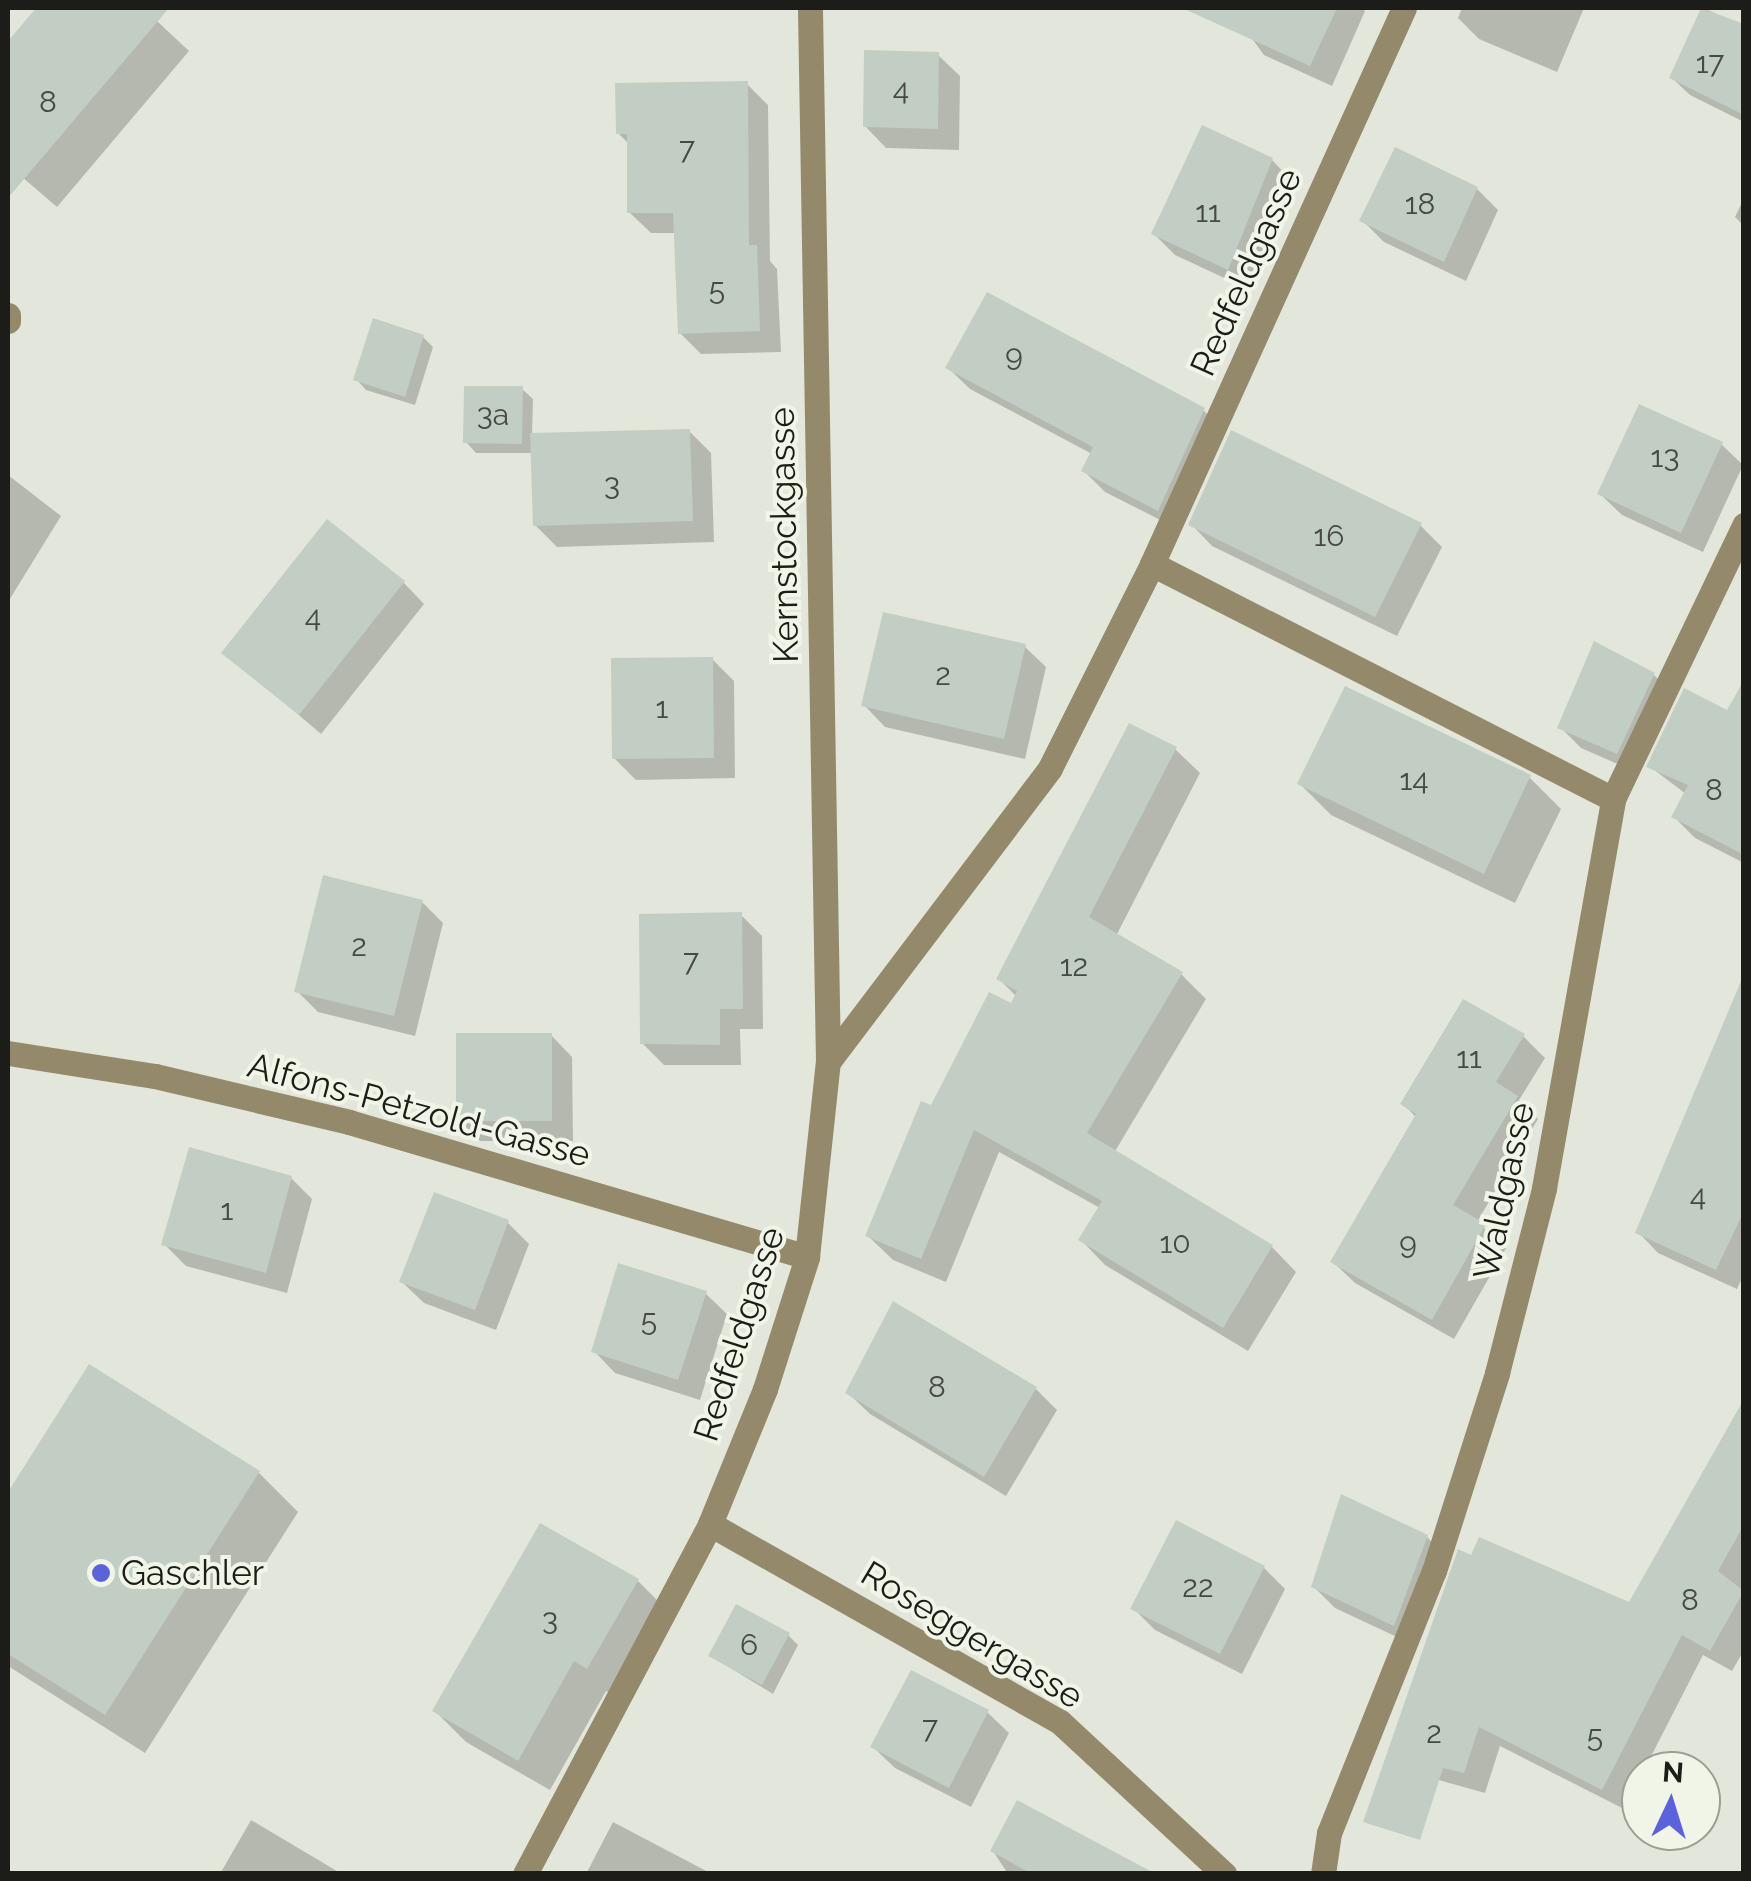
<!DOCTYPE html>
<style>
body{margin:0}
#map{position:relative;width:1751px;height:1881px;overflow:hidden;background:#e3e7db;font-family:Raleway,sans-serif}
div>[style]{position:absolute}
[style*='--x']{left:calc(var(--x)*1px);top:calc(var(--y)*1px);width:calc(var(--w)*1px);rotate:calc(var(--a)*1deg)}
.shadow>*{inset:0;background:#0003}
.building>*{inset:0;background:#c2cdc4}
.minor>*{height:25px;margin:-12.5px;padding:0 12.5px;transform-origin:12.5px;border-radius:12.5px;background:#948a6b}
.dots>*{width:28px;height:28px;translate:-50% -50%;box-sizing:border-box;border:5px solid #f0f5e8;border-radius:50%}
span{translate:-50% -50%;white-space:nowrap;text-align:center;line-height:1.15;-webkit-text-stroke:8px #f0f5e8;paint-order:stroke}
.number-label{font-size:30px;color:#464944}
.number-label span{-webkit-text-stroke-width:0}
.street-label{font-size:35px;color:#1c1d19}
.poi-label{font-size:35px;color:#1c1d19}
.left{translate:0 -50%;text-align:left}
.frame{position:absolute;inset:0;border:10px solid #1c1d19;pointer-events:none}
.north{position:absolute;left:1621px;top:1751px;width:100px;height:100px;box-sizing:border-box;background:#f0f5e8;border:2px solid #9b9f95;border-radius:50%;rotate:4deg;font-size:28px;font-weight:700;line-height:40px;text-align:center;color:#1c1d19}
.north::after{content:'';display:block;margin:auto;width:35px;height:45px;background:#5c62da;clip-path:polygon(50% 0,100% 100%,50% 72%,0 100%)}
</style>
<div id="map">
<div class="shadow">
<i style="clip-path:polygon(40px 8px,143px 8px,189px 51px,57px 207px,8px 165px,8px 45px)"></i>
<i style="clip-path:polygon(1203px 8px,1361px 8px,1365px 11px,1332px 86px,1264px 55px,1245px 29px)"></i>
<i style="clip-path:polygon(1462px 8px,1584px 8px,1557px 72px,1479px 39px,1458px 18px)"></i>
<i style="clip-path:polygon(1704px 8px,1744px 27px,1744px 122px,1690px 95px,1672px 78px)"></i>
<i style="clip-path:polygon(938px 55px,960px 76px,959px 150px,886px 148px,865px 126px)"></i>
<i style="clip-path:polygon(747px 84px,768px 105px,770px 261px,777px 269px,781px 352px,701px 354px,680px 333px,676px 233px,651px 233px,629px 212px,629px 144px,618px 133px)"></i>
<i style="clip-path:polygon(1272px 160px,1293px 182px,1250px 290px,1175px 255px,1154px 234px)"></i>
<i style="clip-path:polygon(1477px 189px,1498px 210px,1466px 281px,1384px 242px,1362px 220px)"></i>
<i style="clip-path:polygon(1744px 198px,1744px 226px,1735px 217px)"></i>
<i style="clip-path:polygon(423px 337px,433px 347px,415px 405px,366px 390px,356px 379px)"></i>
<i style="clip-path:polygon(948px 368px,1203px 410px,1225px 431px,1180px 530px,1105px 492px,1084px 471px,1092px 454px,970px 389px)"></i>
<i style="clip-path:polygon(522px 389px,533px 399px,532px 436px,689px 431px,711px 453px,714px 542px,557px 547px,535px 525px,533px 453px,476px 453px,466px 442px)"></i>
<i style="clip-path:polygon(1721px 444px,1743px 465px,1703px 552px,1622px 515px,1600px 494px)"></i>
<i style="clip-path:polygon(8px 475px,61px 516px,8px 602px)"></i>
<i style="clip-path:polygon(1191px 524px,1420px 525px,1442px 547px,1397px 636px,1212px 546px)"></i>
<i style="clip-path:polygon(403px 582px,424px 604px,321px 734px,225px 652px)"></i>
<i style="clip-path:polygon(1024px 646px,1046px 667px,1025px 759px,885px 727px,864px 705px)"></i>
<i style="clip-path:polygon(712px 659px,734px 681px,735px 778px,636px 780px,614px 758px)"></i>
<i style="clip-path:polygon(1654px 675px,1675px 696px,1638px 773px,1581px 748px,1560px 727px)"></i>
<i style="clip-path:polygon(1744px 721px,1744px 863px,1695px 838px,1674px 817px,1686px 794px,1649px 766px)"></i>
<i style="clip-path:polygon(1175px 749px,1200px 773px,1116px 936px,1181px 974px,1206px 999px,1114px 1153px,1272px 1247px,1296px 1272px,1248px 1351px,1105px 1265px,1081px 1240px,1100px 1208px,999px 1152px,946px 1282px,893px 1260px,868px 1236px,932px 1108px,1013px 1006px,1017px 997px,999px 979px)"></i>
<i style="clip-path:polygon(1529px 777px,1561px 809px,1515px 903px,1331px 815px,1300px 784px)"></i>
<i style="clip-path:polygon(422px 902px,443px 923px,415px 1036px,318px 1012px,297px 991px)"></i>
<i style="clip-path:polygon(741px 915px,762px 936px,763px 1029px,740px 1029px,741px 1065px,664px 1065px,642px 1043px)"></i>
<i style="clip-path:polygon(1744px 993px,1744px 1274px,1737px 1289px,1658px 1253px,1638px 1232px)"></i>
<i style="clip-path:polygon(551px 1035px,572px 1057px,573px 1141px,480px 1141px,459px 1120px)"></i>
<i style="clip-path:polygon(1523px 1036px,1545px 1058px,1519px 1100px,1538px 1119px,1477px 1222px,1506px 1248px,1454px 1339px,1355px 1283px,1333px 1262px,1417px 1118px,1403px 1104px)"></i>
<i style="clip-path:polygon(291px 1178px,312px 1199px,287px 1293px,186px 1266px,164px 1244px)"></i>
<i style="clip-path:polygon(507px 1222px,529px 1244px,496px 1330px,424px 1303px,402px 1282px)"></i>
<i style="clip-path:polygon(705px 1293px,727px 1314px,700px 1400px,615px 1373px,594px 1351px)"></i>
<i style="clip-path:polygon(90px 1367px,258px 1472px,298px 1512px,145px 1753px,8px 1666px,8px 1497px)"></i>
<i style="clip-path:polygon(1036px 1389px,1057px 1410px,1006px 1496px,870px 1414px,848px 1393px)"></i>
<i style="clip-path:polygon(1744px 1458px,1744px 1650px,1732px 1671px,1703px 1655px,1624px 1809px,1500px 1746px,1485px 1793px,1410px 1772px,1630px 1606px)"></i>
<i style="clip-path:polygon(1427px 1537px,1448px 1559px,1416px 1646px,1335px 1608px,1313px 1586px)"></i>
<i style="clip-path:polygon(1264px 1568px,1285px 1589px,1242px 1674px,1155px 1630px,1133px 1608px)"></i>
<i style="clip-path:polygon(638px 1581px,669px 1612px,619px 1698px,606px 1691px,550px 1790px,466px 1742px,435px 1711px)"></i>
<i style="clip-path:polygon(788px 1635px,798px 1645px,773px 1694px,711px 1656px)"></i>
<i style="clip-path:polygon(987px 1712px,1009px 1733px,971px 1807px,895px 1768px,873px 1747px)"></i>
<i style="clip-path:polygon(251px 1820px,342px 1874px,220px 1874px)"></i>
<i style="clip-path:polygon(613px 1822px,712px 1874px,586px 1874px)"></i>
<i style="clip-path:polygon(993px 1851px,1140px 1874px,1008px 1874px)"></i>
</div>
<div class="building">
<i style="clip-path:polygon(36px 8px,169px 8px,8px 198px,8px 41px)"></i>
<i style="clip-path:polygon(1182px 8px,1337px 8px,1310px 66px)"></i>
<i style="clip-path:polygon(1701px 8px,1744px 24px,1744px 115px,1669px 78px)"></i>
<i style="clip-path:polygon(864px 50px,939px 52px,938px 129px,863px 127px)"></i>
<i style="clip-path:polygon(748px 81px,749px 245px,757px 245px,760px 331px,678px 334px,673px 213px,627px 213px,627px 134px,616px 134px,615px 83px)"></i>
<i style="clip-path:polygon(1202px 125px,1273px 158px,1228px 270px,1151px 234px)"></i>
<i style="clip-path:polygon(1395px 147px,1478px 187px,1444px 262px,1359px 221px)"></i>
<i style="clip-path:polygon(987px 292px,1205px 408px,1158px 511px,1081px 471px,1093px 447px,945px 368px)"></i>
<i style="clip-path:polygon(373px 318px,424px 335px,405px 397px,353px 380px)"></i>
<i style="clip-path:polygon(464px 386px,523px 386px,522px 444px,463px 443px)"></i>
<i style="clip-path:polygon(1639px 404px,1723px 442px,1681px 533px,1597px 494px)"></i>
<i style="clip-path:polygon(690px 429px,693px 521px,533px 526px,530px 433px)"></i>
<i style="clip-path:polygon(1231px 430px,1422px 523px,1375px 617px,1188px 525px)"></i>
<i style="clip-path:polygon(327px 519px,405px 581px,299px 715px,221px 653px)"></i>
<i style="clip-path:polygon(883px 612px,1026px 644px,1004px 739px,861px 706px)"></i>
<i style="clip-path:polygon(1594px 641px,1655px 673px,1617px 754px,1557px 728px)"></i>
<i style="clip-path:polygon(713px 657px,714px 758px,612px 759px,611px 658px)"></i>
<i style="clip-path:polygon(1744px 680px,1744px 855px,1671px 817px,1688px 785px,1646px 767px,1684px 688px,1727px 710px)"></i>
<i style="clip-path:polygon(1345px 686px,1531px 775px,1484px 874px,1297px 784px)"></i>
<i style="clip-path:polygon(1129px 723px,1177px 747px,1089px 917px,1183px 972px,1087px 1133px,1273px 1245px,1223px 1328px,1078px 1240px,1102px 1201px,974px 1130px,921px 1259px,865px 1236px,921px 1101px,931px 1105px,989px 992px,1011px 1003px,1017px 991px,996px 979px)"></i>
<i style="clip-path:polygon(323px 875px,423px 900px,394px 1016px,294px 992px)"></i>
<i style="clip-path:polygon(742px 912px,743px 1009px,720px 1009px,720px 1045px,640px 1044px,639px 914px)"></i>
<i style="clip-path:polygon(1744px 974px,1744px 1211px,1716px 1270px,1635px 1233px)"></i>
<i style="clip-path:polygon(1463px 999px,1525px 1034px,1496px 1082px,1518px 1096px,1453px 1205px,1486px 1224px,1432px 1320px,1330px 1262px,1416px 1114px,1400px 1104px)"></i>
<i style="clip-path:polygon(456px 1033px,552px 1033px,552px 1121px,456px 1121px)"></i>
<i style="clip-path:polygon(189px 1147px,292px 1176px,266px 1273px,161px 1245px)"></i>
<i style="clip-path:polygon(434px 1192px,509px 1220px,475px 1310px,399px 1282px)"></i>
<i style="clip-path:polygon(618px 1263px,707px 1291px,678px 1380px,591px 1352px)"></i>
<i style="clip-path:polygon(893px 1301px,1037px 1387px,984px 1477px,845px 1393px)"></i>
<i style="clip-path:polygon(89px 1364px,260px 1471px,105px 1715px,8px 1654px,8px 1492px)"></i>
<i style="clip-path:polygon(1744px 1399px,1744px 1525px,1718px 1571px,1744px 1591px,1710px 1651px,1682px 1635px,1602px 1790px,1479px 1727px,1464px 1773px,1443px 1768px,1420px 1840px,1363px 1822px,1458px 1549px,1471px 1555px,1479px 1537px,1629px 1602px)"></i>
<i style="clip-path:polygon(1341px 1494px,1428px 1535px,1394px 1626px,1311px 1587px)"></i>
<i style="clip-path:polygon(1176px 1520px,1265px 1566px,1220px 1654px,1130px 1609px)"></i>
<i style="clip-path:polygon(540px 1523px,639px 1579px,587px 1669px,574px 1661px,518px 1761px,432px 1711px)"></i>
<i style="clip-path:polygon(736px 1604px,790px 1633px,762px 1685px,708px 1656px)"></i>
<i style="clip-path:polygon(911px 1670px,989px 1710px,949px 1788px,870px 1747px)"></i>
<i style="clip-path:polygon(1017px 1800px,1156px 1874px,1032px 1874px,990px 1851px)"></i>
</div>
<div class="minor">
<i style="--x:8;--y:315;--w:6;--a:90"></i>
<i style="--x:1152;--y:564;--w:517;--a:27.01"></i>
<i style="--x:8;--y:1053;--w:149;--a:8.9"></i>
<i style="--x:155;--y:1076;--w:199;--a:13.3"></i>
<i style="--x:349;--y:1122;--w:477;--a:16.4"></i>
<i style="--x:828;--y:1062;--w:368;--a:-52.9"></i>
<i style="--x:1050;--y:768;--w:228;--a:-63.4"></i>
<i style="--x:1152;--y:564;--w:610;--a:-65.62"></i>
<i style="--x:710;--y:1524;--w:402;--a:29.5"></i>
<i style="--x:1060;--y:1722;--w:224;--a:42.8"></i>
<i style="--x:525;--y:1874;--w:396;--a:-62.1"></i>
<i style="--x:710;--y:1524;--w:146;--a:-67.8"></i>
<i style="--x:765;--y:1389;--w:139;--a:-72.3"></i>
<i style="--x:807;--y:1257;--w:196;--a:-83.9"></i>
<i style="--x:828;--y:1062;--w:1054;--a:-90.98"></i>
<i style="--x:1323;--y:1874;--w:41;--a:-81.7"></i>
<i style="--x:1329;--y:1833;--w:282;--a:-68.2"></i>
<i style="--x:1434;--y:1571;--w:208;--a:-72.3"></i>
<i style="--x:1497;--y:1373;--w:191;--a:-75.7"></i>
<i style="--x:1544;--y:1188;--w:395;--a:-79.9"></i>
<i style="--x:1613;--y:799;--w:304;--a:-64.4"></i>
</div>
<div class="dots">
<i style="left:101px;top:1573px;background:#5c62da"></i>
</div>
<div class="number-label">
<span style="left:1710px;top:63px">17</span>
<span style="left:901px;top:90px">4</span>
<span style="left:48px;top:102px">8</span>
<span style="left:687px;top:149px">7</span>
<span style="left:1420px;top:204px">18</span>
<span style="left:1208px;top:212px">11</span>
<span style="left:717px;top:290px">5</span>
<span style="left:1014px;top:355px">9</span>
<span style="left:493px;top:415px">3a</span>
<span style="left:1665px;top:457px">13</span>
<span style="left:612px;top:485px">3</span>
<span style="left:1329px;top:536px">16</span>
<span style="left:313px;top:617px">4</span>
<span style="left:943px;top:675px">2</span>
<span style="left:662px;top:708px">1</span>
<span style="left:1414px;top:780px">14</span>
<span style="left:1714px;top:790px">8</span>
<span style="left:359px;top:946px">2</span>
<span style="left:691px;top:961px">7</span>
<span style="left:1074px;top:966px">12</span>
<span style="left:1469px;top:1058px">11</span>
<span style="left:1698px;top:1196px">4</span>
<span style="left:227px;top:1210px">1</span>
<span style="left:1175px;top:1243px">10</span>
<span style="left:1408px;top:1243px">9</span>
<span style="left:649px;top:1321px">5</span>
<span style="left:937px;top:1387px">8</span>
<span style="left:1198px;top:1587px">22</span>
<span style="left:1690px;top:1600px">8</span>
<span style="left:550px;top:1620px">3</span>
<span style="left:749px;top:1645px">6</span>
<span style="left:930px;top:1728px">7</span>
<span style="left:1434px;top:1733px">2</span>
<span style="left:1595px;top:1737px">5</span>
</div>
<div class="street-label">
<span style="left:1246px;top:272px;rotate:-66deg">Redfeldgasse</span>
<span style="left:784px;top:535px;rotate:-91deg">Kernstockgasse</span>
<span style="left:419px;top:1110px;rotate:15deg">Alfons-Petzold-Gasse</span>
<span style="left:1504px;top:1191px;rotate:-78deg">Waldgasse</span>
<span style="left:739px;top:1334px;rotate:-72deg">Redfeldgasse</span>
<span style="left:972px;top:1635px;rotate:31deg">Roseggergasse</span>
</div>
<div class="poi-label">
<span class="left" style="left:121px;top:1573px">Gaschler</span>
</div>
<div class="frame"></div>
<div class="north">N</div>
</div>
